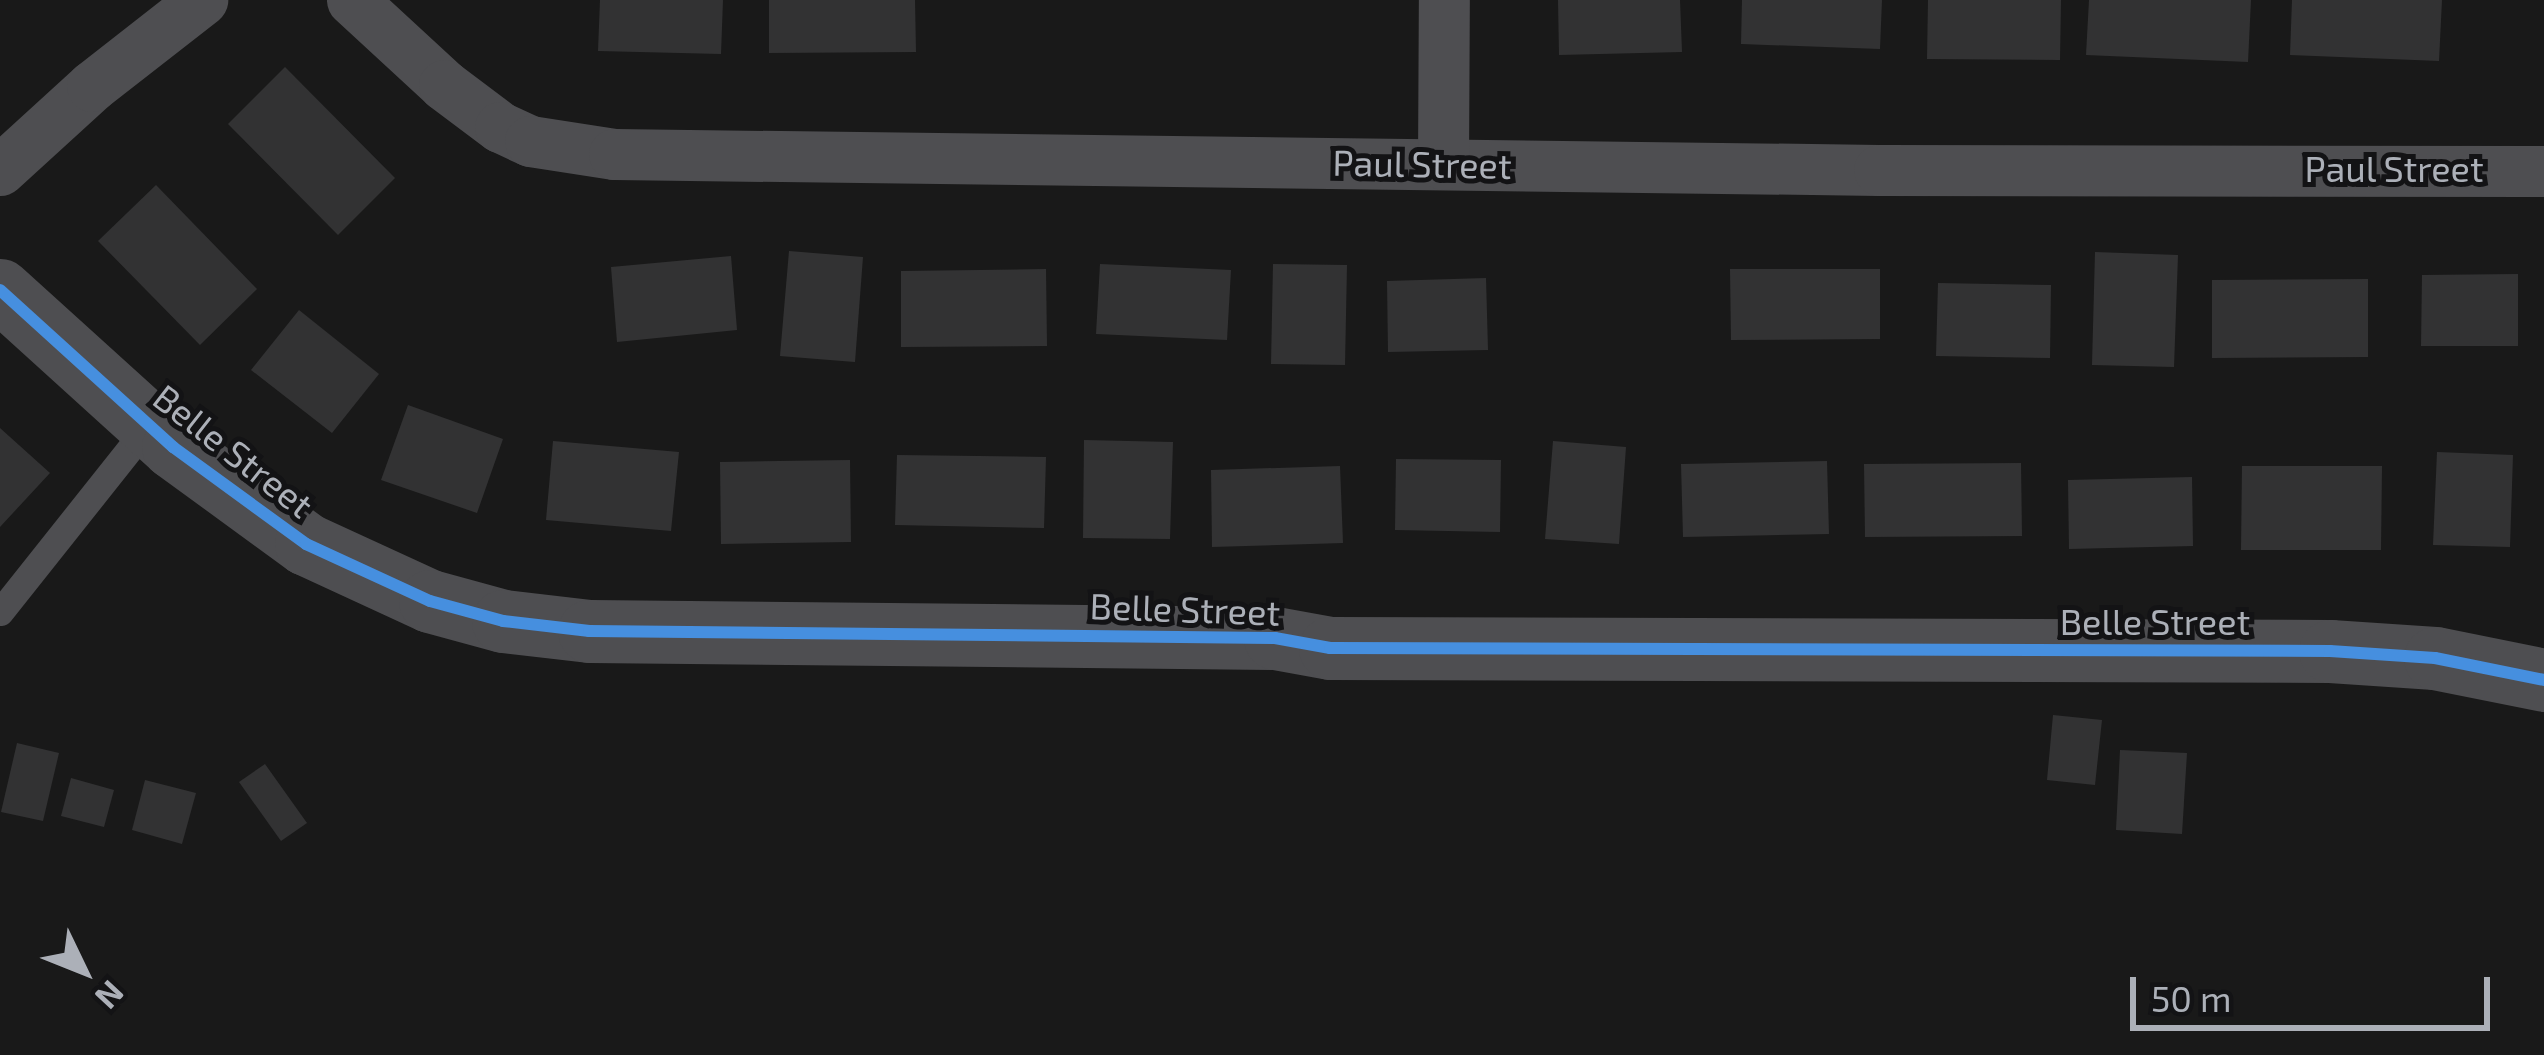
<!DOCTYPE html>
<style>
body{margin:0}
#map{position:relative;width:2544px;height:1055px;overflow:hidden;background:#191919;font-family:"Exo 2",sans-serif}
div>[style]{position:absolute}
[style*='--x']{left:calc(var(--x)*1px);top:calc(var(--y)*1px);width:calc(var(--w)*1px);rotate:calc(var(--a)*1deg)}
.building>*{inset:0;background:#323233}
.service>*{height:27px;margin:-13.5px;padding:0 13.5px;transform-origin:13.5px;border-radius:13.5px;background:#4e4e51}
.minor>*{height:51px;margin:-25.5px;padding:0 25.5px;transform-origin:25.5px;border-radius:25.5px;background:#4e4e51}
.tertiary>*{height:63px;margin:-31.5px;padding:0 31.5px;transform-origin:31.5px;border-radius:31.5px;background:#4e4e51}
.cycleway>*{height:12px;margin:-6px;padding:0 6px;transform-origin:6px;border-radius:6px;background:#468fdf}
span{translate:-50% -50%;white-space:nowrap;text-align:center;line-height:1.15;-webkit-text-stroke:10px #131315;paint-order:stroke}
.street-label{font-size:36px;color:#acb0b8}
.north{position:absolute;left:24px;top:911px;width:120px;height:120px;-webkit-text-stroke:9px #131315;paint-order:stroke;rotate:133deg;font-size:33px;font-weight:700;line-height:48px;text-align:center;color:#acb0b8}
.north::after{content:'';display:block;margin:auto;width:42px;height:54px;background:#acb0b8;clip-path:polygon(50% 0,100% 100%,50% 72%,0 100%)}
.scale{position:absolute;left:2130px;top:977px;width:360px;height:54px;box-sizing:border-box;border:6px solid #acb0b8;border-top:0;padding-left:15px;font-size:36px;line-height:42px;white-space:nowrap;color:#acb0b8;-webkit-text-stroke:9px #131315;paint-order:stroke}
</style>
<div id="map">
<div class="building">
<i style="clip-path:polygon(600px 0,723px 0,721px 54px,598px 51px)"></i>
<i style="clip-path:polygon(769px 0,915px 0,916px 52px,769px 53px)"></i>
<i style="clip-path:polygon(1558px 0,1680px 0,1682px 52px,1559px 55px)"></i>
<i style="clip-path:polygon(1742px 0,1882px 0,1880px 49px,1741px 44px)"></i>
<i style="clip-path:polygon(1928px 0,2061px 0,2060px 60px,1927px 59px)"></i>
<i style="clip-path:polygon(2089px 0,2251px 0,2248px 62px,2086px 55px)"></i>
<i style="clip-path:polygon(2292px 0,2442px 0,2439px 61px,2290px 55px)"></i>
<i style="clip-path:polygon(285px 67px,395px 178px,338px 235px,228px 124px)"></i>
<i style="clip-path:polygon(156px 185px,257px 289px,200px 345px,98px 241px)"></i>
<i style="clip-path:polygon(789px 251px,863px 257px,855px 362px,780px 356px)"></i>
<i style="clip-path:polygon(2095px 252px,2178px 255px,2174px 367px,2092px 365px)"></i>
<i style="clip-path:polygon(731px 256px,737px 330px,617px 342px,611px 267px)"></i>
<i style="clip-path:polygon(1100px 264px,1231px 270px,1227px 340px,1096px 334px)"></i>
<i style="clip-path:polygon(1273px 264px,1347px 265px,1345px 365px,1271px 364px)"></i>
<i style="clip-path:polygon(1046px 269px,1047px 346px,901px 347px,901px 271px)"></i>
<i style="clip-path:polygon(1730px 269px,1880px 269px,1880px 339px,1731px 340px)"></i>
<i style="clip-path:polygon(2518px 274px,2518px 346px,2421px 346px,2422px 275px)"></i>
<i style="clip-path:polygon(1486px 278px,1488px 350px,1388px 352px,1387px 281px)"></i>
<i style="clip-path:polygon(2368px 279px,2368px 357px,2212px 358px,2212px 280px)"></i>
<i style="clip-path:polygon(1938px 283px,2051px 285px,2050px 358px,1936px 356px)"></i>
<i style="clip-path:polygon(299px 310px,379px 374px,332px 433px,251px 370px)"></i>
<i style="clip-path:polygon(408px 405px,503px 439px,477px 513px,381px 480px)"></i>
<i style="clip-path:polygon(0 428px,50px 473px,0 527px)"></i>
<i style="clip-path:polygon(1084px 440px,1173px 442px,1170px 539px,1083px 538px)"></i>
<i style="clip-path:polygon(553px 441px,679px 452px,671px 531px,546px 520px)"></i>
<i style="clip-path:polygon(1553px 441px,1626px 447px,1619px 544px,1545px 539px)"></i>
<i style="clip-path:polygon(2437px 452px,2513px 455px,2510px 547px,2433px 545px)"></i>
<i style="clip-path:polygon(897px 455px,1046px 457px,1044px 528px,895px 525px)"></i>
<i style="clip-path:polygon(1396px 459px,1501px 460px,1500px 532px,1395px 530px)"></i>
<i style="clip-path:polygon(850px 460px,851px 542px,721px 544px,720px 462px)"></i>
<i style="clip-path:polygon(1827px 461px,1829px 534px,1683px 537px,1681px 464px)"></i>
<i style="clip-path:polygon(2021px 463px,2022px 536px,1865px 537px,1864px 464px)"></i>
<i style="clip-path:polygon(1340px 466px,1343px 543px,1212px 547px,1211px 470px)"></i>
<i style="clip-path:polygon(2242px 466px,2382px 466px,2381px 550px,2241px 550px)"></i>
<i style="clip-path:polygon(2192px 477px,2193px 546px,2069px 549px,2068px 480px)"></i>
<i style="clip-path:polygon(2053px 715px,2102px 720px,2095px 785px,2047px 780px)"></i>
<i style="clip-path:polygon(17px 743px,59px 753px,43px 821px,1px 812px)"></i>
<i style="clip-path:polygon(2120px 750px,2187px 753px,2182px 834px,2116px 830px)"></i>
<i style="clip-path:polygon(265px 764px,307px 823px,281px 841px,239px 782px)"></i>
<i style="clip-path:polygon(71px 778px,114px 790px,104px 827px,61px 816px)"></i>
<i style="clip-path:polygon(145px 780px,196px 793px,182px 844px,132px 830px)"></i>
</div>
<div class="service">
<i style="--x:0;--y:612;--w:239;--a:-51.5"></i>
</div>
<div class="minor">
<i style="--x:352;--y:0;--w:125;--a:42.7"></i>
<i style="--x:444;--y:85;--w:70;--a:36.9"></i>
<i style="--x:500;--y:127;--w:33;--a:25"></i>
<i style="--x:530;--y:141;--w:85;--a:8.8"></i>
<i style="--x:614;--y:154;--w:1265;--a:0.72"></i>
<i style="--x:1879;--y:170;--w:665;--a:0.09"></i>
<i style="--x:1443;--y:164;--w:164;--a:-89.7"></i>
<i style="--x:0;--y:170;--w:125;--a:-42.4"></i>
<i style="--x:92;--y:86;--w:140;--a:-38"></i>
</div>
<div class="tertiary">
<i style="--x:0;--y:290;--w:234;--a:42.2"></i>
<i style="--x:173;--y:447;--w:165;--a:36.1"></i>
<i style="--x:306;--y:544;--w:136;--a:24.7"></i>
<i style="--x:430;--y:601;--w:76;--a:15.3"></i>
<i style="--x:503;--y:621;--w:87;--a:6.6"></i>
<i style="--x:589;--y:631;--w:686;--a:0.58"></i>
<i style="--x:1275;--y:638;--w:56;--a:10.3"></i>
<i style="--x:1330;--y:648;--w:1000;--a:0.17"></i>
<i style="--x:2330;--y:651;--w:105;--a:3.8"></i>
<i style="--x:2435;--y:658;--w:111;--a:11.4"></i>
</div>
<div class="cycleway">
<i style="--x:0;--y:290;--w:234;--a:42.2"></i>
<i style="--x:173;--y:447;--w:165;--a:36.1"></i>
<i style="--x:306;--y:544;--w:136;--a:24.7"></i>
<i style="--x:430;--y:601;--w:76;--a:15.3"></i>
<i style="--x:503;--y:621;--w:87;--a:6.6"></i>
<i style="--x:589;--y:631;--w:686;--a:0.58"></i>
<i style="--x:1275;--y:638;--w:56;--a:10.3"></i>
<i style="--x:1330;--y:648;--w:1000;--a:0.17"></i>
<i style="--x:2330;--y:651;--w:105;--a:3.8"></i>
<i style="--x:2435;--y:658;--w:111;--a:11.4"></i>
</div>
<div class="street-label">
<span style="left:1422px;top:163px;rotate:1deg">Paul Street</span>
<span style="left:2394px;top:168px">Paul Street</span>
<span style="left:234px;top:450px;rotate:38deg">Belle Street</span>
<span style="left:1185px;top:608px;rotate:2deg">Belle Street</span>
<span style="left:2155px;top:621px">Belle Street</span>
</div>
<div class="north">N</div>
<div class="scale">50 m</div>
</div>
